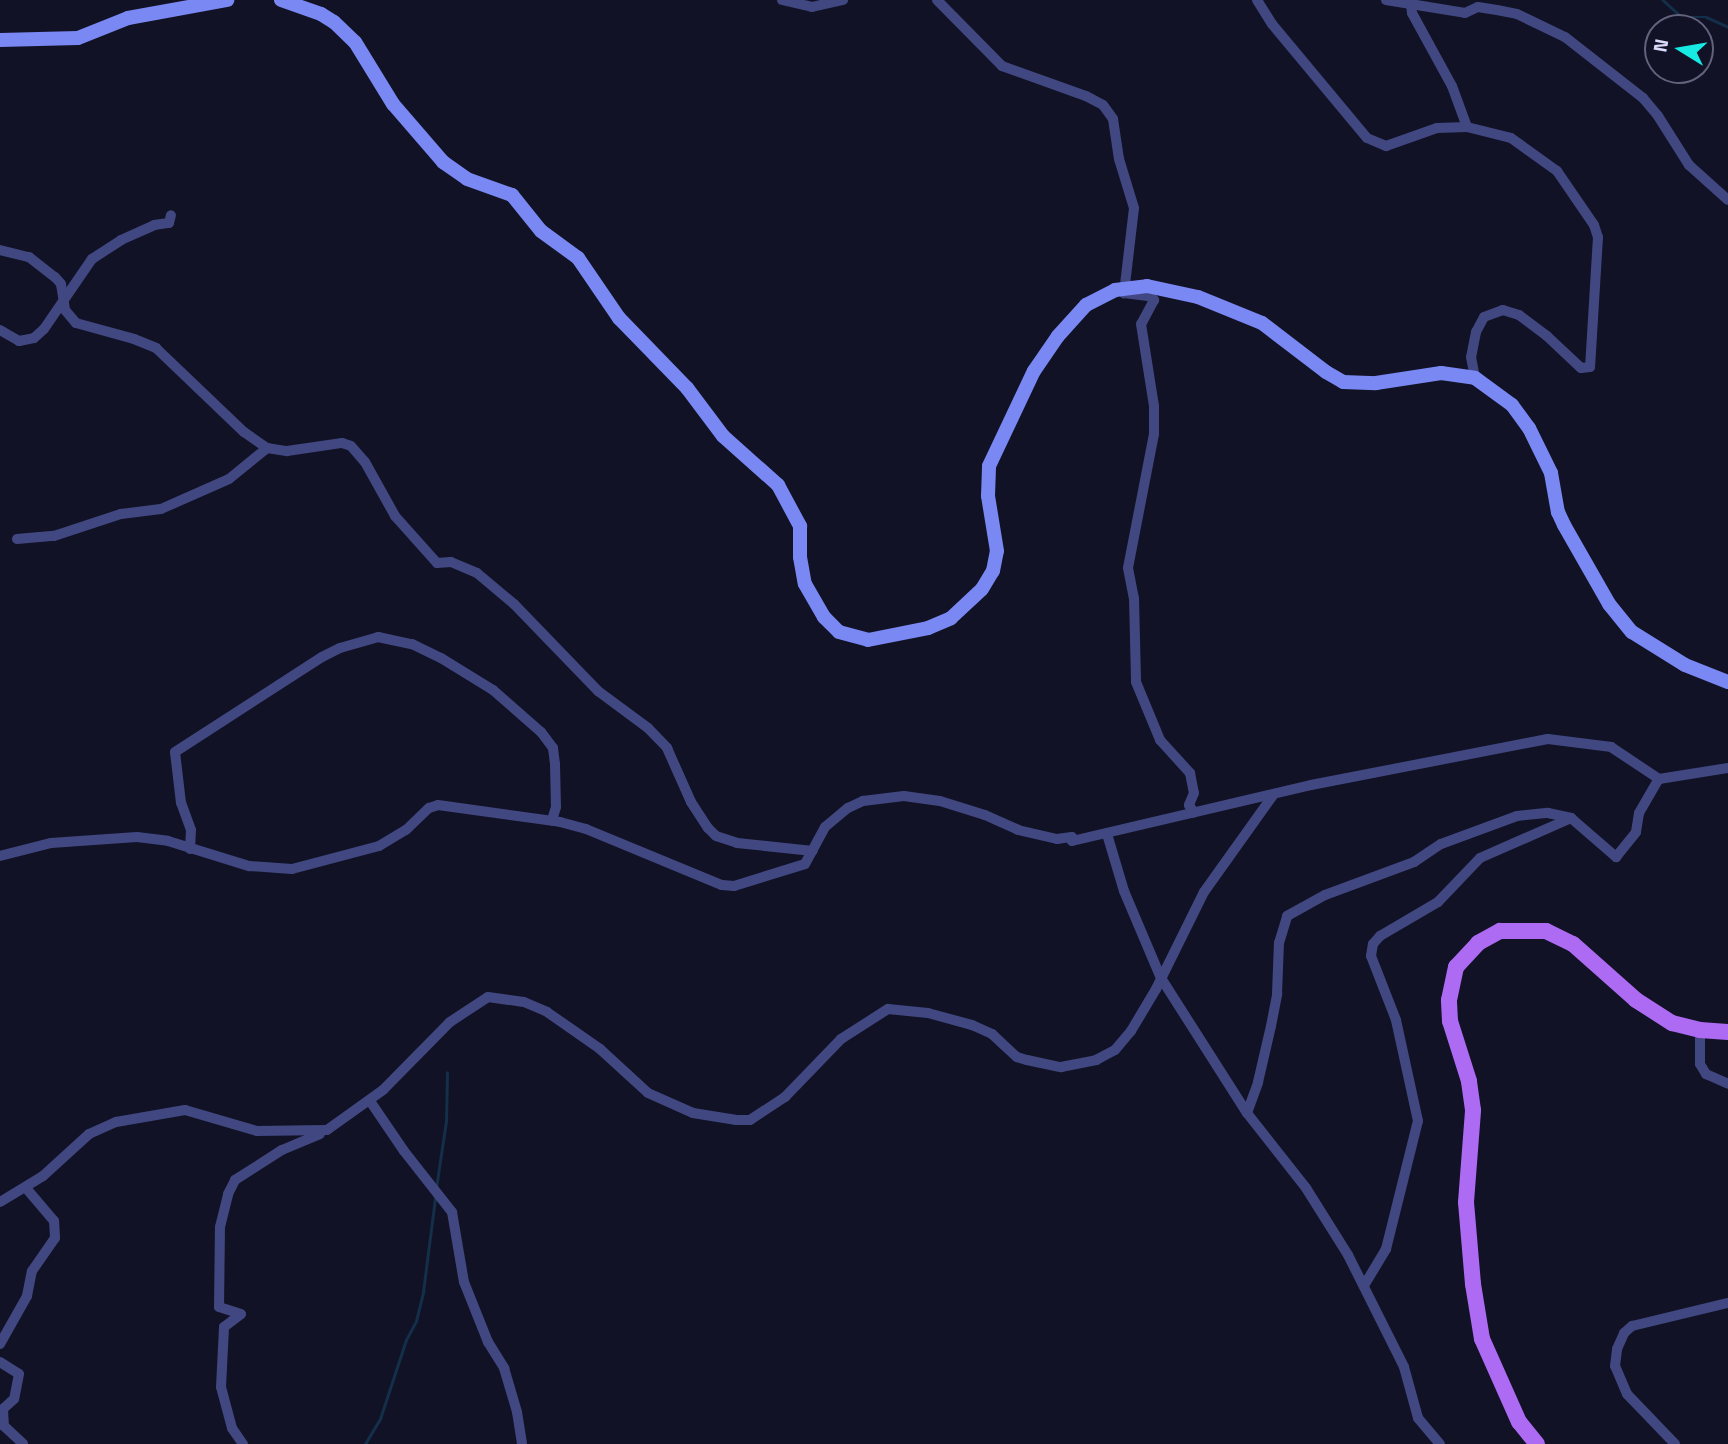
<!DOCTYPE html>
<style>
body{margin:0}
#map{position:relative;width:1728px;height:1444px;overflow:hidden;background:#121226;font-family:"Titillium Web",sans-serif}
div>[style]{position:absolute}
[style*='--x']{left:calc(var(--x)*1px);top:calc(var(--y)*1px);width:calc(var(--w)*1px);rotate:calc(var(--a)*1deg)}
.stream>*{height:2.5px;margin:-1.25px;padding:0 1.25px;transform-origin:1.25px;border-radius:1.25px;background:#132f49}
.street>*{height:10px;margin:-5px;padding:0 5px;transform-origin:5px;border-radius:5px;background:#414881}
.secondary>*{height:14px;margin:-7px;padding:0 7px;transform-origin:7px;border-radius:7px;background:#7a88f3}
.primary>*{height:16px;margin:-8px;padding:0 8px;transform-origin:8px;border-radius:8px;background:#ac6bf2}
span{translate:-50% -50%;white-space:nowrap;text-align:center;line-height:1.15;-webkit-text-stroke:7px #121226;paint-order:stroke}
.north{position:absolute;left:1644px;top:14px;width:70px;height:70px;box-sizing:border-box;background:#121226;border:2px solid #62627c;border-radius:50%;rotate:281deg;font-size:19px;font-weight:700;line-height:28px;text-align:center;color:#dadbfc}
.north::after{content:'';display:block;margin:auto;width:24px;height:32px;background:#17eae2;clip-path:polygon(50% 0,100% 100%,50% 72%,0 100%)}
</style>
<div id="map">
<div class="stream">
<i style="--x:1663;--y:0;--w:25;--a:42"></i>
<i style="--x:1682;--y:17;--w:24;--a:0"></i>
<i style="--x:1706;--y:17;--w:24;--a:24"></i>
<i style="--x:436;--y:1188;--w:68;--a:-81.5"></i>
<i style="--x:446;--y:1121;--w:48;--a:-88.8"></i>
<i style="--x:365;--y:1444;--w:29;--a:-59"></i>
<i style="--x:380;--y:1419;--w:83;--a:-71.8"></i>
<i style="--x:406;--y:1340;--w:21;--a:-62"></i>
<i style="--x:416;--y:1321;--w:30;--a:-76"></i>
<i style="--x:423;--y:1292;--w:95;--a:-82.7"></i>
</div>
<div class="street">
<i style="--x:782;--y:0;--w:31;--a:13"></i>
<i style="--x:812;--y:7;--w:32;--a:-13"></i>
<i style="--x:937;--y:0;--w:93;--a:45.4"></i>
<i style="--x:1002;--y:66;--w:89;--a:19.7"></i>
<i style="--x:1086;--y:96;--w:19;--a:28"></i>
<i style="--x:1103;--y:105;--w:17;--a:54"></i>
<i style="--x:1113;--y:119;--w:40;--a:81.5"></i>
<i style="--x:1119;--y:159;--w:51;--a:73"></i>
<i style="--x:1134;--y:208;--w:86;--a:96.7"></i>
<i style="--x:1124;--y:293;--w:26;--a:7"></i>
<i style="--x:1150;--y:296;--w:6;--a:45"></i>
<i style="--x:1154;--y:300;--w:27;--a:118"></i>
<i style="--x:1141;--y:324;--w:83;--a:81"></i>
<i style="--x:1154;--y:406;--w:28;--a:90"></i>
<i style="--x:1154;--y:434;--w:136;--a:101"></i>
<i style="--x:1128;--y:568;--w:31;--a:79"></i>
<i style="--x:1134;--y:598;--w:84;--a:88.6"></i>
<i style="--x:1136;--y:682;--w:63;--a:67.5"></i>
<i style="--x:1160;--y:740;--w:45;--a:47.7"></i>
<i style="--x:1190;--y:773;--w:20;--a:79"></i>
<i style="--x:1194;--y:793;--w:13;--a:113"></i>
<i style="--x:1189;--y:805;--w:9;--a:58"></i>
<i style="--x:1257;--y:0;--w:28;--a:58"></i>
<i style="--x:1272;--y:24;--w:148;--a:50.2"></i>
<i style="--x:1367;--y:138;--w:21;--a:23"></i>
<i style="--x:1386;--y:146;--w:54;--a:-19.4"></i>
<i style="--x:1437;--y:128;--w:30;--a:-2"></i>
<i style="--x:1467;--y:127;--w:45;--a:14"></i>
<i style="--x:1511;--y:138;--w:57;--a:35.7"></i>
<i style="--x:1557;--y:171;--w:65;--a:55.6"></i>
<i style="--x:1594;--y:225;--w:13;--a:72"></i>
<i style="--x:1598;--y:237;--w:130;--a:93.5"></i>
<i style="--x:1590;--y:367;--w:9;--a:174"></i>
<i style="--x:1581;--y:368;--w:47;--a:-136.7"></i>
<i style="--x:1547;--y:336;--w:35;--a:-143"></i>
<i style="--x:1519;--y:315;--w:17;--a:-163"></i>
<i style="--x:1503;--y:310;--w:20;--a:160"></i>
<i style="--x:1484;--y:317;--w:17;--a:118"></i>
<i style="--x:1476;--y:332;--w:25;--a:101"></i>
<i style="--x:1471;--y:357;--w:21;--a:79"></i>
<i style="--x:1386;--y:0;--w:80;--a:9.3"></i>
<i style="--x:1465;--y:13;--w:14;--a:-25"></i>
<i style="--x:1478;--y:7;--w:19;--a:9"></i>
<i style="--x:1497;--y:10;--w:20;--a:11"></i>
<i style="--x:1517;--y:14;--w:53;--a:25.6"></i>
<i style="--x:1565;--y:37;--w:99;--a:38"></i>
<i style="--x:1643;--y:98;--w:23;--a:50"></i>
<i style="--x:1658;--y:116;--w:58;--a:57.7"></i>
<i style="--x:1689;--y:165;--w:52;--a:41.9"></i>
<i style="--x:1411;--y:4;--w:9;--a:84"></i>
<i style="--x:1412;--y:13;--w:83;--a:61.3"></i>
<i style="--x:1452;--y:86;--w:44;--a:69.9"></i>
<i style="--x:0;--y:250;--w:30;--a:14"></i>
<i style="--x:29;--y:257;--w:33;--a:38"></i>
<i style="--x:55;--y:277;--w:9;--a:49"></i>
<i style="--x:61;--y:284;--w:26;--a:81"></i>
<i style="--x:65;--y:310;--w:17;--a:50"></i>
<i style="--x:76;--y:323;--w:60;--a:15.4"></i>
<i style="--x:134;--y:339;--w:24;--a:22"></i>
<i style="--x:156;--y:348;--w:122;--a:43.7"></i>
<i style="--x:244;--y:432;--w:28;--a:35"></i>
<i style="--x:267;--y:448;--w:20;--a:9"></i>
<i style="--x:287;--y:451;--w:56;--a:-8.3"></i>
<i style="--x:342;--y:443;--w:9;--a:18"></i>
<i style="--x:351;--y:446;--w:21;--a:49"></i>
<i style="--x:365;--y:462;--w:62;--a:60.9"></i>
<i style="--x:395;--y:516;--w:63;--a:48.2"></i>
<i style="--x:437;--y:563;--w:14;--a:-4"></i>
<i style="--x:451;--y:562;--w:28;--a:23"></i>
<i style="--x:477;--y:573;--w:48;--a:40"></i>
<i style="--x:514;--y:604;--w:121;--a:46"></i>
<i style="--x:598;--y:691;--w:62;--a:36.5"></i>
<i style="--x:648;--y:728;--w:28;--a:46"></i>
<i style="--x:667;--y:748;--w:59;--a:66"></i>
<i style="--x:691;--y:802;--w:31;--a:57"></i>
<i style="--x:708;--y:828;--w:11;--a:45"></i>
<i style="--x:716;--y:836;--w:22;--a:18"></i>
<i style="--x:737;--y:843;--w:76;--a:6"></i>
<i style="--x:0;--y:330;--w:22;--a:30"></i>
<i style="--x:19;--y:341;--w:15;--a:-11"></i>
<i style="--x:34;--y:338;--w:13;--a:-42"></i>
<i style="--x:44;--y:329;--w:85;--a:-55.6"></i>
<i style="--x:92;--y:259;--w:35;--a:-33"></i>
<i style="--x:121;--y:240;--w:36;--a:-24"></i>
<i style="--x:154;--y:225;--w:15;--a:-8"></i>
<i style="--x:169;--y:223;--w:8;--a:-76"></i>
<i style="--x:17;--y:539;--w:37;--a:-5"></i>
<i style="--x:54;--y:536;--w:71;--a:-18.2"></i>
<i style="--x:121;--y:514;--w:40;--a:-7.1"></i>
<i style="--x:161;--y:509;--w:74;--a:-23.8"></i>
<i style="--x:229;--y:479;--w:49;--a:-39.2"></i>
<i style="--x:1107;--y:834;--w:59;--a:73.4"></i>
<i style="--x:1124;--y:891;--w:95;--a:67"></i>
<i style="--x:1161;--y:978;--w:160;--a:57.5"></i>
<i style="--x:1247;--y:1113;--w:95;--a:51.8"></i>
<i style="--x:1306;--y:1188;--w:79;--a:57.9"></i>
<i style="--x:1348;--y:1255;--w:125;--a:63.4"></i>
<i style="--x:1404;--y:1367;--w:53;--a:74.6"></i>
<i style="--x:1418;--y:1418;--w:34;--a:50"></i>
<i style="--x:190;--y:849;--w:19;--a:-87"></i>
<i style="--x:191;--y:830;--w:29;--a:-110"></i>
<i style="--x:181;--y:803;--w:51;--a:-96.7"></i>
<i style="--x:175;--y:752;--w:175;--a:-32.9"></i>
<i style="--x:322;--y:657;--w:20;--a:-27"></i>
<i style="--x:340;--y:648;--w:40;--a:-16"></i>
<i style="--x:378;--y:637;--w:35;--a:12"></i>
<i style="--x:412;--y:644;--w:32;--a:26"></i>
<i style="--x:441;--y:658;--w:61;--a:31.6"></i>
<i style="--x:493;--y:690;--w:64;--a:41.2"></i>
<i style="--x:541;--y:732;--w:20;--a:53"></i>
<i style="--x:553;--y:748;--w:16;--a:83"></i>
<i style="--x:555;--y:764;--w:43;--a:88.7"></i>
<i style="--x:556;--y:807;--w:14;--a:107"></i>
<i style="--x:0;--y:856;--w:53;--a:-14.3"></i>
<i style="--x:51;--y:843;--w:86;--a:-4"></i>
<i style="--x:137;--y:837;--w:31;--a:7"></i>
<i style="--x:168;--y:841;--w:85;--a:17.2"></i>
<i style="--x:249;--y:866;--w:43;--a:4"></i>
<i style="--x:292;--y:869;--w:90;--a:-14.8"></i>
<i style="--x:379;--y:846;--w:31;--a:-31"></i>
<i style="--x:406;--y:830;--w:32;--a:-44"></i>
<i style="--x:429;--y:808;--w:9;--a:-18"></i>
<i style="--x:438;--y:805;--w:123;--a:7.9"></i>
<i style="--x:560;--y:822;--w:27;--a:15"></i>
<i style="--x:586;--y:829;--w:147;--a:22.4"></i>
<i style="--x:722;--y:885;--w:12;--a:5"></i>
<i style="--x:734;--y:886;--w:74;--a:-17.2"></i>
<i style="--x:805;--y:864;--w:42;--a:-61.6"></i>
<i style="--x:825;--y:827;--w:30;--a:-40"></i>
<i style="--x:848;--y:808;--w:17;--a:-25"></i>
<i style="--x:863;--y:801;--w:41;--a:-7"></i>
<i style="--x:904;--y:796;--w:36;--a:8"></i>
<i style="--x:940;--y:801;--w:47;--a:17.3"></i>
<i style="--x:985;--y:815;--w:36;--a:24"></i>
<i style="--x:1018;--y:830;--w:40;--a:13"></i>
<i style="--x:1057;--y:839;--w:15;--a:-8"></i>
<i style="--x:1072;--y:837;--w:4;--a:90"></i>
<i style="--x:1072;--y:841;--w:245;--a:-13.2"></i>
<i style="--x:1311;--y:785;--w:241;--a:-11"></i>
<i style="--x:1548;--y:739;--w:64;--a:7.2"></i>
<i style="--x:1611;--y:747;--w:58;--a:33.7"></i>
<i style="--x:1659;--y:779;--w:70;--a:-9.1"></i>
<i style="--x:1700;--y:1030;--w:34;--a:90"></i>
<i style="--x:1700;--y:1064;--w:12;--a:59"></i>
<i style="--x:1706;--y:1074;--w:24;--a:24"></i>
<i style="--x:370;--y:1101;--w:60;--a:55.8"></i>
<i style="--x:404;--y:1151;--w:78;--a:51.8"></i>
<i style="--x:452;--y:1212;--w:71;--a:80.3"></i>
<i style="--x:464;--y:1282;--w:65;--a:68.2"></i>
<i style="--x:488;--y:1342;--w:31;--a:58"></i>
<i style="--x:504;--y:1368;--w:46;--a:73.5"></i>
<i style="--x:517;--y:1412;--w:32;--a:81"></i>
<i style="--x:1247;--y:1113;--w:33;--a:-70"></i>
<i style="--x:1258;--y:1082;--w:57;--a:-76.9"></i>
<i style="--x:1271;--y:1026;--w:33;--a:-79"></i>
<i style="--x:1277;--y:994;--w:51;--a:-87.8"></i>
<i style="--x:1279;--y:943;--w:28;--a:-73"></i>
<i style="--x:1287;--y:916;--w:43;--a:-28.9"></i>
<i style="--x:1325;--y:895;--w:95;--a:-20.3"></i>
<i style="--x:1414;--y:862;--w:32;--a:-34"></i>
<i style="--x:1441;--y:844;--w:81;--a:-20.2"></i>
<i style="--x:1517;--y:816;--w:31;--a:-6"></i>
<i style="--x:1548;--y:813;--w:24;--a:12"></i>
<i style="--x:1571;--y:818;--w:60;--a:40.9"></i>
<i style="--x:1616;--y:857;--w:32;--a:-51"></i>
<i style="--x:1636;--y:832;--w:19;--a:-81"></i>
<i style="--x:1639;--y:813;--w:39;--a:-60"></i>
<i style="--x:0;--y:1202;--w:50;--a:-31.2"></i>
<i style="--x:43;--y:1176;--w:62;--a:-42.4"></i>
<i style="--x:89;--y:1134;--w:30;--a:-24"></i>
<i style="--x:116;--y:1122;--w:70;--a:-9.9"></i>
<i style="--x:185;--y:1110;--w:75;--a:16.3"></i>
<i style="--x:257;--y:1131;--w:70;--a:-0.8"></i>
<i style="--x:327;--y:1130;--w:69;--a:-35.5"></i>
<i style="--x:383;--y:1090;--w:95;--a:-45.4"></i>
<i style="--x:450;--y:1022;--w:45;--a:-33.3"></i>
<i style="--x:488;--y:997;--w:36;--a:8"></i>
<i style="--x:524;--y:1002;--w:25;--a:23"></i>
<i style="--x:547;--y:1012;--w:65;--a:34.9"></i>
<i style="--x:600;--y:1049;--w:65;--a:42.5"></i>
<i style="--x:648;--y:1093;--w:49;--a:24"></i>
<i style="--x:693;--y:1113;--w:44;--a:9.2"></i>
<i style="--x:736;--y:1120;--w:14;--a:0"></i>
<i style="--x:750;--y:1120;--w:42;--a:-33.3"></i>
<i style="--x:785;--y:1097;--w:81;--a:-46"></i>
<i style="--x:841;--y:1039;--w:56;--a:-32.6"></i>
<i style="--x:888;--y:1009;--w:40;--a:5.7"></i>
<i style="--x:928;--y:1013;--w:46;--a:15.3"></i>
<i style="--x:972;--y:1025;--w:22;--a:24"></i>
<i style="--x:992;--y:1034;--w:34;--a:43"></i>
<i style="--x:1017;--y:1057;--w:10;--a:17"></i>
<i style="--x:1027;--y:1060;--w:35;--a:12"></i>
<i style="--x:1061;--y:1067;--w:36;--a:-11"></i>
<i style="--x:1096;--y:1060;--w:21;--a:-28"></i>
<i style="--x:1115;--y:1050;--w:25;--a:-50"></i>
<i style="--x:1131;--y:1031;--w:49;--a:-59.2"></i>
<i style="--x:1156;--y:989;--w:108;--a:-63.7"></i>
<i style="--x:1204;--y:892;--w:120;--a:-54.5"></i>
<i style="--x:1365;--y:1284;--w:41;--a:-59"></i>
<i style="--x:1386;--y:1249;--w:132;--a:-76"></i>
<i style="--x:1418;--y:1121;--w:103;--a:-102.3"></i>
<i style="--x:1396;--y:1020;--w:69;--a:-111.3"></i>
<i style="--x:1371;--y:956;--w:12;--a:-81"></i>
<i style="--x:1373;--y:944;--w:11;--a:-49"></i>
<i style="--x:1380;--y:936;--w:67;--a:-30.4"></i>
<i style="--x:1438;--y:902;--w:61;--a:-46.3"></i>
<i style="--x:1480;--y:858;--w:99;--a:-23.7"></i>
<i style="--x:0;--y:1344;--w:55;--a:-60.6"></i>
<i style="--x:27;--y:1296;--w:25;--a:-79"></i>
<i style="--x:32;--y:1271;--w:40;--a:-55.1"></i>
<i style="--x:55;--y:1238;--w:17;--a:-93"></i>
<i style="--x:54;--y:1221;--w:43;--a:-130.3"></i>
<i style="--x:0;--y:1362;--w:22;--a:32"></i>
<i style="--x:19;--y:1374;--w:25;--a:101"></i>
<i style="--x:14;--y:1399;--w:15;--a:138"></i>
<i style="--x:3;--y:1409;--w:17;--a:87"></i>
<i style="--x:4;--y:1426;--w:26;--a:43"></i>
<i style="--x:243;--y:1444;--w:19;--a:-125"></i>
<i style="--x:232;--y:1428;--w:42;--a:-105"></i>
<i style="--x:221;--y:1387;--w:60;--a:-87.1"></i>
<i style="--x:224;--y:1327;--w:21;--a:-37"></i>
<i style="--x:241;--y:1314;--w:23;--a:-162"></i>
<i style="--x:219;--y:1307;--w:80;--a:-89.3"></i>
<i style="--x:220;--y:1227;--w:34;--a:-76"></i>
<i style="--x:228;--y:1194;--w:16;--a:-63"></i>
<i style="--x:235;--y:1180;--w:56;--a:-32.6"></i>
<i style="--x:282;--y:1150;--w:41;--a:-22.8"></i>
<i style="--x:1675;--y:1444;--w:69;--a:-133.8"></i>
<i style="--x:1627;--y:1394;--w:30;--a:-113"></i>
<i style="--x:1615;--y:1366;--w:17;--a:-83"></i>
<i style="--x:1617;--y:1349;--w:17;--a:-66"></i>
<i style="--x:1624;--y:1333;--w:11;--a:-41"></i>
<i style="--x:1632;--y:1326;--w:99;--a:-13.5"></i>
</div>
<div class="secondary">
<i style="--x:281;--y:0;--w:42;--a:19.3"></i>
<i style="--x:321;--y:14;--w:15;--a:32"></i>
<i style="--x:334;--y:22;--w:29;--a:44"></i>
<i style="--x:355;--y:42;--w:73;--a:58.5"></i>
<i style="--x:393;--y:104;--w:77;--a:49.2"></i>
<i style="--x:443;--y:162;--w:29;--a:35"></i>
<i style="--x:467;--y:179;--w:48;--a:19.6"></i>
<i style="--x:512;--y:195;--w:46;--a:51.1"></i>
<i style="--x:541;--y:231;--w:46;--a:36.1"></i>
<i style="--x:578;--y:258;--w:73;--a:55.7"></i>
<i style="--x:619;--y:318;--w:98;--a:45.8"></i>
<i style="--x:687;--y:388;--w:60;--a:53.1"></i>
<i style="--x:723;--y:436;--w:74;--a:41.7"></i>
<i style="--x:778;--y:485;--w:47;--a:61.8"></i>
<i style="--x:800;--y:526;--w:31;--a:90"></i>
<i style="--x:800;--y:557;--w:27;--a:80"></i>
<i style="--x:805;--y:584;--w:38;--a:60"></i>
<i style="--x:824;--y:617;--w:21;--a:45"></i>
<i style="--x:839;--y:632;--w:30;--a:15"></i>
<i style="--x:868;--y:640;--w:61;--a:-11.3"></i>
<i style="--x:928;--y:628;--w:25;--a:-23"></i>
<i style="--x:951;--y:618;--w:42;--a:-43.1"></i>
<i style="--x:982;--y:589;--w:21;--a:-59"></i>
<i style="--x:993;--y:571;--w:20;--a:-79"></i>
<i style="--x:997;--y:551;--w:56;--a:-99.3"></i>
<i style="--x:988;--y:496;--w:30;--a:-88"></i>
<i style="--x:989;--y:466;--w:105;--a:-64.7"></i>
<i style="--x:1034;--y:371;--w:42;--a:-55.6"></i>
<i style="--x:1058;--y:336;--w:42;--a:-47.9"></i>
<i style="--x:1086;--y:305;--w:33;--a:-27"></i>
<i style="--x:1115;--y:290;--w:32;--a:-7"></i>
<i style="--x:1147;--y:286;--w:52;--a:12.2"></i>
<i style="--x:1198;--y:297;--w:69;--a:22.1"></i>
<i style="--x:1262;--y:323;--w:81;--a:37.4"></i>
<i style="--x:1326;--y:372;--w:20;--a:30"></i>
<i style="--x:1343;--y:382;--w:33;--a:2"></i>
<i style="--x:1376;--y:383;--w:66;--a:-8.7"></i>
<i style="--x:1441;--y:373;--w:34;--a:8"></i>
<i style="--x:1475;--y:378;--w:46;--a:36.1"></i>
<i style="--x:1512;--y:405;--w:29;--a:54"></i>
<i style="--x:1529;--y:428;--w:50;--a:63.9"></i>
<i style="--x:1551;--y:473;--w:40;--a:80"></i>
<i style="--x:1558;--y:512;--w:14;--a:65"></i>
<i style="--x:1564;--y:525;--w:91;--a:60.3"></i>
<i style="--x:1609;--y:604;--w:36;--a:51"></i>
<i style="--x:1632;--y:632;--w:62;--a:31.9"></i>
<i style="--x:1685;--y:665;--w:46;--a:21.6"></i>
<i style="--x:0;--y:40;--w:78;--a:-1.5"></i>
<i style="--x:78;--y:38;--w:54;--a:-21.8"></i>
<i style="--x:128;--y:18;--w:101;--a:-10.3"></i>
</div>
<div class="primary">
<i style="--x:1537;--y:1444;--w:28;--a:-129"></i>
<i style="--x:1519;--y:1422;--w:91;--a:-114"></i>
<i style="--x:1482;--y:1339;--w:56;--a:-99.3"></i>
<i style="--x:1473;--y:1284;--w:82;--a:-94.9"></i>
<i style="--x:1466;--y:1202;--w:92;--a:-85.6"></i>
<i style="--x:1473;--y:1110;--w:29;--a:-98"></i>
<i style="--x:1469;--y:1081;--w:63;--a:-107.6"></i>
<i style="--x:1450;--y:1021;--w:21;--a:-93"></i>
<i style="--x:1449;--y:1000;--w:34;--a:-78"></i>
<i style="--x:1456;--y:967;--w:33;--a:-47"></i>
<i style="--x:1478;--y:943;--w:25;--a:-29"></i>
<i style="--x:1500;--y:931;--w:46;--a:0"></i>
<i style="--x:1546;--y:931;--w:30;--a:26"></i>
<i style="--x:1573;--y:944;--w:84;--a:41.6"></i>
<i style="--x:1636;--y:1000;--w:43;--a:32.6"></i>
<i style="--x:1672;--y:1023;--w:29;--a:14"></i>
<i style="--x:1700;--y:1030;--w:28;--a:4"></i>
</div>
<div class="north">N</div>
</div>
